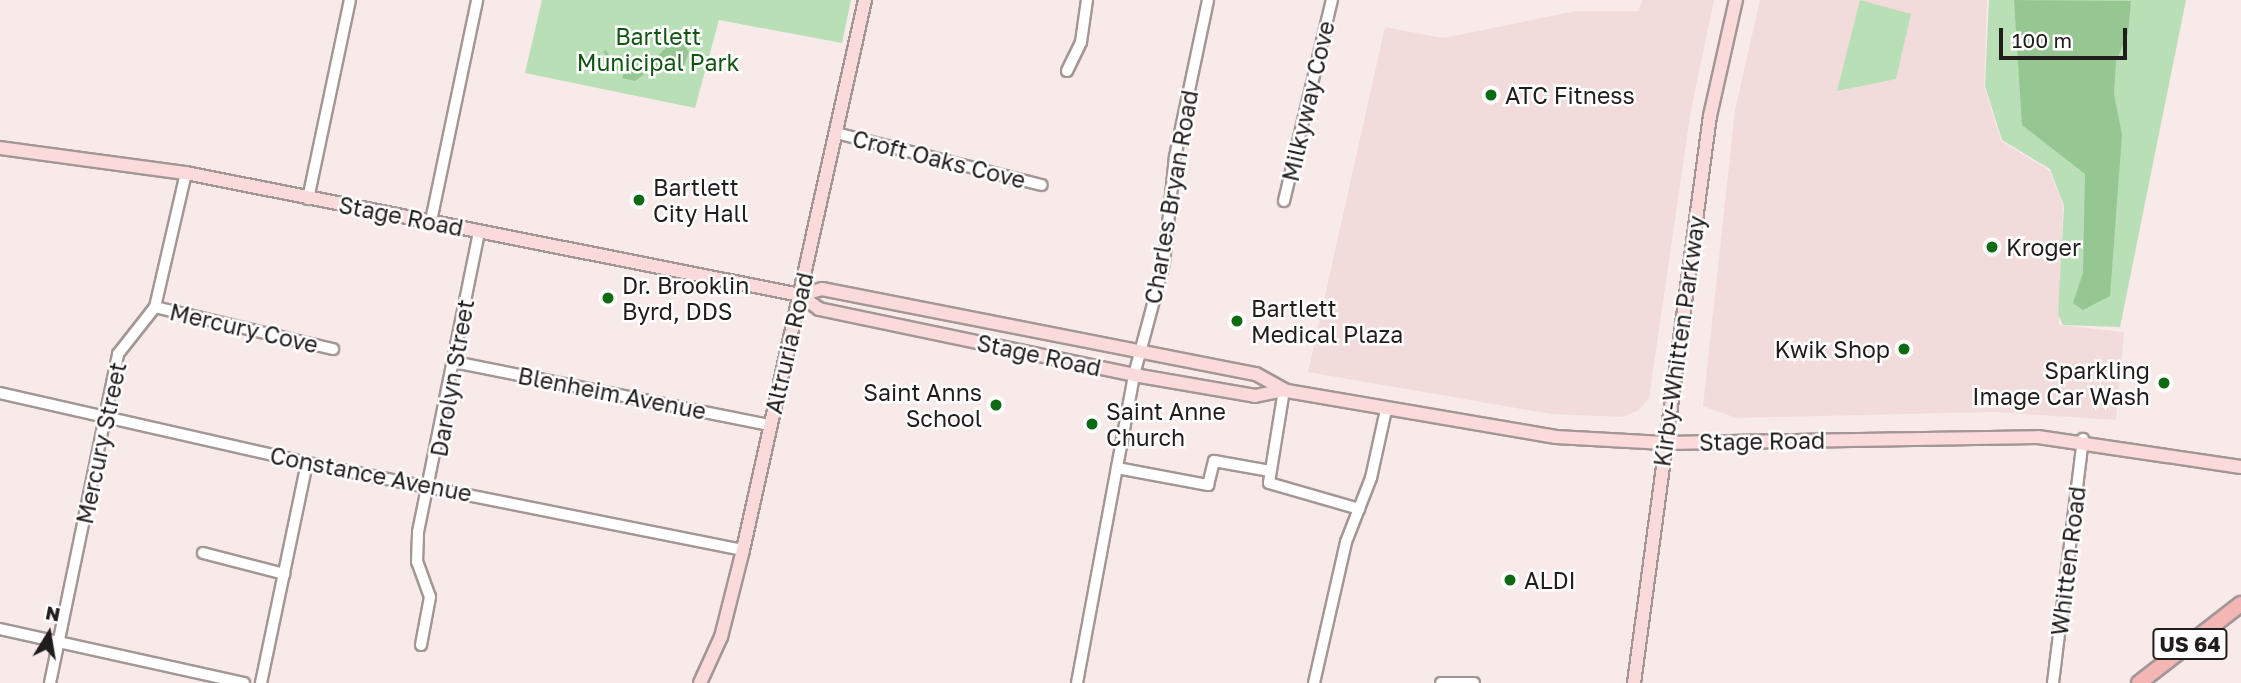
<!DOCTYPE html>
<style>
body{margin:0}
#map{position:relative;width:2241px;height:683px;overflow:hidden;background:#f7eae9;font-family:"Golos Text",sans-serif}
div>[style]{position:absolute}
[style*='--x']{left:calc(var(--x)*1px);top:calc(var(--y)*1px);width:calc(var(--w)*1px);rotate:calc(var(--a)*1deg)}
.built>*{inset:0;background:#f2dcdb}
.green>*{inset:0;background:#b9dfb6}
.water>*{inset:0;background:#96c793}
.stream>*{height:2.5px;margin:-1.25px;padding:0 1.25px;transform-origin:1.25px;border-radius:1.25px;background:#96c793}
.roads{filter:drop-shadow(2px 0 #a39796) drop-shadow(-2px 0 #a39796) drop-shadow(0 2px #a39796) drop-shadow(0 -2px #a39796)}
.street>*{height:10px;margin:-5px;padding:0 5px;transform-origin:5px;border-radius:5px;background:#fff}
.secondary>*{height:12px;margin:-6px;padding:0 6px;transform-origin:6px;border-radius:6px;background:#fadada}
.primary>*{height:14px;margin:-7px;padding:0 7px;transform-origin:7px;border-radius:7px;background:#f4b5b5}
.dots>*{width:19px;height:19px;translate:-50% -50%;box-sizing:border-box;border:4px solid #fff;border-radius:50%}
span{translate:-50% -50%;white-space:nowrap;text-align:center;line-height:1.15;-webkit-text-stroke:5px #fff;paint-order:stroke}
.shield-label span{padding:2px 5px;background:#fff;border:2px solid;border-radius:5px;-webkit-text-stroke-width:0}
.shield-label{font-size:21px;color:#211d1c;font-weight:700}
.park-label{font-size:23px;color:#115513}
.poi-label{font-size:23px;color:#211d1c}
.left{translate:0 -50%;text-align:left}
.right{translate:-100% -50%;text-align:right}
.street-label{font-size:23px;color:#211d1c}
.north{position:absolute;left:14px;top:599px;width:70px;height:70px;-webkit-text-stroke:5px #fff;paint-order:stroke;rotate:11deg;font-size:19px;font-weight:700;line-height:28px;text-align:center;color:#211d1c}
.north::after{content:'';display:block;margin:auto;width:24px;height:32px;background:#211d1c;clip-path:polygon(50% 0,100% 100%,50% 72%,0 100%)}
.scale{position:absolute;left:1999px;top:28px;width:128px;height:32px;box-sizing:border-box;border:4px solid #211d1c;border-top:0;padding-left:9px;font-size:21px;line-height:24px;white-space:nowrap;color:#211d1c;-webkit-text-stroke:5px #fff;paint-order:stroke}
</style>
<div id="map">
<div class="built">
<i style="clip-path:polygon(1642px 0,1714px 0,1691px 110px,1649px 398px,1639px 410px,1623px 417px,1551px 414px,1308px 372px,1385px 27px,1443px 38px,1576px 11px,1639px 11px)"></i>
<i style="clip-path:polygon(1760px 0,1987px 0,1984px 86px,2001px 141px,2050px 171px,2063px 206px,2059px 325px,2124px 332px,2116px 420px,1994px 412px,1736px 418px,1703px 406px,1735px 110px)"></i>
</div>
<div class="green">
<i style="clip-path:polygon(542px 0,851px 0,842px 43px,719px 20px,695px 108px,525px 73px)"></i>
<i style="clip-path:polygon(1860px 0,1911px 14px,1896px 79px,1837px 91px)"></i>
<i style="clip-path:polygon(1989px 0,2186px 0,2120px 327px,2063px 325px,2058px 314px,2064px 206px,2050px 169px,2002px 140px,1985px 86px)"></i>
</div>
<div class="water">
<i style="clip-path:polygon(2014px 0,2131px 1px,2128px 34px,2116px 61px,2114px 94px,2122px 135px,2110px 296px,2083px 310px,2073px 303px,2083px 273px,2085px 174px,2022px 125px)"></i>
<i style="clip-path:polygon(678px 35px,689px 52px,681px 73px,650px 70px,635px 81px,622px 78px,628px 61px,655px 59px)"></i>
</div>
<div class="stream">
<i style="--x:605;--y:51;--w:17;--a:65"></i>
<i style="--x:612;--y:66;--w:10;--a:17"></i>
</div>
<div class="roads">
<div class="street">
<i style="--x:1067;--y:71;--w:32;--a:-64"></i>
<i style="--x:1081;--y:42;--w:42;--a:-81.9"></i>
<i style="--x:836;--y:133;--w:212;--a:14.2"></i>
<i style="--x:308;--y:199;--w:203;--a:-78.1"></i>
<i style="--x:1284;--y:201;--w:207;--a:-76.6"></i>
<i style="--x:431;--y:221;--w:226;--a:-78.2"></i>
<i style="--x:155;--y:307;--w:183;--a:13.3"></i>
<i style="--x:454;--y:362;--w:322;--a:11.3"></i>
<i style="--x:1284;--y:390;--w:94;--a:99.2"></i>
<i style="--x:1269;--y:483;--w:94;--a:16.1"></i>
<i style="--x:0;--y:393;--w:315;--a:12.8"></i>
<i style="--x:307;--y:463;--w:445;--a:11.3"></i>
<i style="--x:1117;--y:468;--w:93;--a:10.6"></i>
<i style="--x:1208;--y:485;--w:25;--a:-76"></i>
<i style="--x:1214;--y:461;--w:57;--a:10.1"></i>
<i style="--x:203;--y:553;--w:84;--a:14.5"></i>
<i style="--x:0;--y:629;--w:250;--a:12.5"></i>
<i style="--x:421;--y:645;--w:49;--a:-79.4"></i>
<i style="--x:430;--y:597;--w:37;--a:-110"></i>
<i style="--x:417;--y:562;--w:30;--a:-88"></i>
<i style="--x:418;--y:532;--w:307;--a:-78.5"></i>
<i style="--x:50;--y:683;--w:336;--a:-78.3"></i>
<i style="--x:118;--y:354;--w:60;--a:-51.8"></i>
<i style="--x:155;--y:307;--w:138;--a:-77"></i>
<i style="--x:261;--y:683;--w:225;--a:-78.2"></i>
<i style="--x:1077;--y:683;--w:313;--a:-79.5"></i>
<i style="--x:1134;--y:375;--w:116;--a:-75"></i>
<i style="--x:1164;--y:263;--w:107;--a:-84.1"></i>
<i style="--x:1175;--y:157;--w:160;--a:-78.1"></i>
<i style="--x:1314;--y:683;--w:145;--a:-77.2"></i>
<i style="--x:1346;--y:542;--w:69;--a:-68.7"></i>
<i style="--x:1371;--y:478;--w:70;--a:-77.6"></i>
<i style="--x:1441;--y:683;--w:33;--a:0"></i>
<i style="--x:2053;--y:683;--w:246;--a:-83"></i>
</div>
<div class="secondary">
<i style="--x:0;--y:148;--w:188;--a:7.7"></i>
<i style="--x:186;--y:173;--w:626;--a:11.24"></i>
<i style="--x:800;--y:295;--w:24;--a:36"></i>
<i style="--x:819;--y:309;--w:322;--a:11.8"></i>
<i style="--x:1134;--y:375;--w:123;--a:9.8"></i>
<i style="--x:1255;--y:396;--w:30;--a:-12"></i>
<i style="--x:800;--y:295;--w:23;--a:-15"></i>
<i style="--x:822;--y:289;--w:442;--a:11.1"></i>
<i style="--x:1256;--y:374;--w:35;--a:29"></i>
<i style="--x:1287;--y:391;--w:273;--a:9.7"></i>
<i style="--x:1556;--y:437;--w:108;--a:3.2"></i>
<i style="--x:1664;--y:443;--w:374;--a:-0.9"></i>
<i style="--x:2038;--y:437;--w:205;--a:8.4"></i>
<i style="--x:700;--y:683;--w:51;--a:-65.5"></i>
<i style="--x:721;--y:637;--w:90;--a:-75.8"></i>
<i style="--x:743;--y:550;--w:563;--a:-77.49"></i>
<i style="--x:1634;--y:683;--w:572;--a:-82.37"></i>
<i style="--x:1710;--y:116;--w:119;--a:-77.4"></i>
</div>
<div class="primary">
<i style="--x:2139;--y:683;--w:129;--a:-37.8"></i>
</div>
</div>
<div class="dots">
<i style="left:1491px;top:95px;background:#0f6a14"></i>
<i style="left:639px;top:200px;background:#0f6a14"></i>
<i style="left:1992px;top:247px;background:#0f6a14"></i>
<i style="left:608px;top:298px;background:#0f6a14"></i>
<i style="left:1237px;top:321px;background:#0f6a14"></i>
<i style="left:1904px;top:349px;background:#0f6a14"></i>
<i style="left:2164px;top:383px;background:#0f6a14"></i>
<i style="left:996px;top:405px;background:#0f6a14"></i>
<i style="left:1092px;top:424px;background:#0f6a14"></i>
<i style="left:1510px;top:580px;background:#0f6a14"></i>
</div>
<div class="shield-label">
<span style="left:2190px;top:644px">US 64</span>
</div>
<div class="park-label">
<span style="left:658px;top:49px">Bartlett<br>Municipal Park</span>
</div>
<div class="poi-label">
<span class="left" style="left:1505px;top:95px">ATC Fitness</span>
<span class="left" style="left:653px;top:200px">Bartlett<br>City Hall</span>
<span class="left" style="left:2006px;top:247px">Kroger</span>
<span class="left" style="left:622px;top:298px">Dr. Brooklin<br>Byrd, DDS</span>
<span class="left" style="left:1251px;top:321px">Bartlett<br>Medical Plaza</span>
<span class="right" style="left:1890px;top:349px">Kwik Shop</span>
<span class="right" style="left:2150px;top:383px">Sparkling<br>Image Car Wash</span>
<span class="right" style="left:982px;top:405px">Saint Anns<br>School</span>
<span class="left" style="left:1106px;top:424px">Saint Anne<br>Church</span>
<span class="left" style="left:1524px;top:580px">ALDI</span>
</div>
<div class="street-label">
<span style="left:1308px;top:101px;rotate:-77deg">Milkyway Cove</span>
<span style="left:939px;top:159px;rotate:14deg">Croft Oaks Cove</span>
<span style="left:1171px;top:197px;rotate:-80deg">Charles Bryan Road</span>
<span style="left:401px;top:216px;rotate:11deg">Stage Road</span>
<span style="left:244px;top:328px;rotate:13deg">Mercury Cove</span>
<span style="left:1679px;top:341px;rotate:-82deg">Kirby-Whitten Parkway</span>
<span style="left:789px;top:343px;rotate:-77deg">Altruria Road</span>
<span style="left:1039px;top:355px;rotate:12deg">Stage Road</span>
<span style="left:452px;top:378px;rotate:-80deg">Darolyn Street</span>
<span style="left:612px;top:393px;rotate:11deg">Blenheim Avenue</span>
<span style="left:1762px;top:441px;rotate:-1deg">Stage Road</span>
<span style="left:101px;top:443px;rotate:-78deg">Mercury Street</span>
<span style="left:371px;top:474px;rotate:11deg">Constance Avenue</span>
<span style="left:2068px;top:561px;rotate:-83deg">Whitten Road</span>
</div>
<div class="north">N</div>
<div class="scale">100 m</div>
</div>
